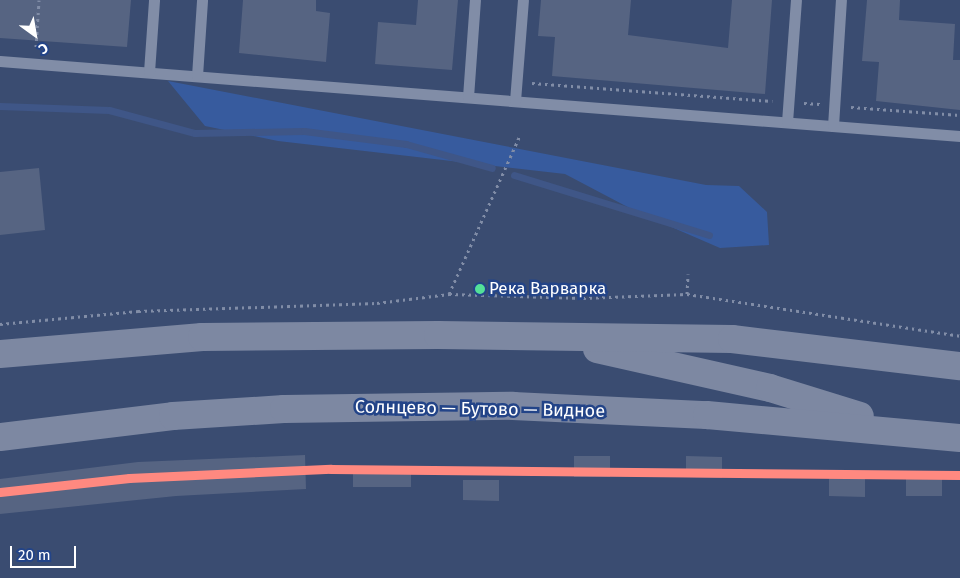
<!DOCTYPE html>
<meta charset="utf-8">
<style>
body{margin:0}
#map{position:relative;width:960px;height:578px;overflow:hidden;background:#3a4c71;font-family:"Fira Sans",sans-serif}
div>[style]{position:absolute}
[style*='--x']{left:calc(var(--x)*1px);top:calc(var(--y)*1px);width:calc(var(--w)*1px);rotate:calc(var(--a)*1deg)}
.green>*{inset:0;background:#375b9e}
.stream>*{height:7px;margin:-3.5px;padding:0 3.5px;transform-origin:3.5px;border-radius:3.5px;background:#3f5687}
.building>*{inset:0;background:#566482}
.path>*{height:3px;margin-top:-1.5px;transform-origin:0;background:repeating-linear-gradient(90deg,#818da7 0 2.5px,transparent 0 6.5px)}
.service>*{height:11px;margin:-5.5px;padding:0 5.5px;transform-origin:5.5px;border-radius:5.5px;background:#818da7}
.secondary>*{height:28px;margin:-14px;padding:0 14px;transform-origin:14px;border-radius:14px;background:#7d88a2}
.metro-1>*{height:9px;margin:-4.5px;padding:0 4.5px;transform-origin:4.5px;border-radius:4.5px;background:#ff8980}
.dots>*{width:14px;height:14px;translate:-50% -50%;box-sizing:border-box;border:2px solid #234488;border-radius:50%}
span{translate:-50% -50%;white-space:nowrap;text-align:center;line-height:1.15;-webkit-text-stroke:5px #234488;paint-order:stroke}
.bus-label{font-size:17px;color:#fff}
.left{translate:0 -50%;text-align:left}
.street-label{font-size:18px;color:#fff}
.north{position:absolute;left:10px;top:10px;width:50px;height:50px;-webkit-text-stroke:4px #234488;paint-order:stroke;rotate:148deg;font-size:14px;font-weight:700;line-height:20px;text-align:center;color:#fff}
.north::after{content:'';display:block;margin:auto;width:18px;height:22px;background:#fff;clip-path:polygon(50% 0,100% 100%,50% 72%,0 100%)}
.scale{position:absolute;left:10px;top:546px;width:66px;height:22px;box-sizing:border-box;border:2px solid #fff;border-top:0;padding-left:6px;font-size:15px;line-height:18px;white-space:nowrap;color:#fff;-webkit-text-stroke:4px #234488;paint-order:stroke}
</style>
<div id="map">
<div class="green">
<i style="clip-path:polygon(168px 81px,706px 185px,739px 186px,767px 212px,769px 245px,720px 248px,639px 213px,565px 174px,278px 141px,205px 126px)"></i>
</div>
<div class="stream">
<i style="--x:0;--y:106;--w:109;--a:2.1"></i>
<i style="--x:109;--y:110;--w:89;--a:15"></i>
<i style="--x:195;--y:133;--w:109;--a:-1.1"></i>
<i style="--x:304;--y:131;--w:103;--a:7.3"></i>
<i style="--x:406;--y:144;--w:89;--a:15.6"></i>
<i style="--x:514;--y:175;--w:204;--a:17.1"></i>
</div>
<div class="building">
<i style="clip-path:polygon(0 0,131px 0,127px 47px,0 38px)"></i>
<i style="clip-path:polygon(243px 0,316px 0,316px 11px,330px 13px,326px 62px,239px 53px)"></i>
<i style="clip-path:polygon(418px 0,458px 0,452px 70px,375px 64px,378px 22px,416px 25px)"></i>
<i style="clip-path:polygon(541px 0,631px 0,628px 35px,728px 48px,732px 0,772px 0,765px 94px,552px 76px,555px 37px,538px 36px)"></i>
<i style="clip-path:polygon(867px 0,900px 0,899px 20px,955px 24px,953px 60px,960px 60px,960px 110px,876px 101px,879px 62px,862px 61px)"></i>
<i style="clip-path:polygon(39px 168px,45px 230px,0 235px,0 172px)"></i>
<i style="clip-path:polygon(305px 455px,306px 489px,176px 496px,0 514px,0 479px,138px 462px)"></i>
<i style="clip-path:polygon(574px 456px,610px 456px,610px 477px,574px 477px)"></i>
<i style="clip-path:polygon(686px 456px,722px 457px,722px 478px,686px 477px)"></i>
<i style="clip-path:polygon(353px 466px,411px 466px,411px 487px,353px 487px)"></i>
<i style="clip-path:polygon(906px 475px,942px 476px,942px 496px,906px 496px)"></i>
<i style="clip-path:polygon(829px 476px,865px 476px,865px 497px,829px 496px)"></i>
<i style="clip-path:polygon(463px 480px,499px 480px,499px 501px,463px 500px)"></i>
</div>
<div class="path">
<i style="--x:36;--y:47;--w:47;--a:-86.3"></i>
<i style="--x:532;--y:83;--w:241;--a:4.3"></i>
<i style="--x:804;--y:103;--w:16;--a:4"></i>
<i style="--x:851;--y:107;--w:109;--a:4.2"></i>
<i style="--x:449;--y:294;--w:174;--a:-65.9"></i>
<i style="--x:687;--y:294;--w:20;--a:-87"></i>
<i style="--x:0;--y:324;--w:139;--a:-5.4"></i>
<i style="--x:138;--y:311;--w:239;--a:-1.9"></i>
<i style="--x:377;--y:303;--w:73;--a:-7.1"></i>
<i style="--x:449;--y:294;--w:134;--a:1.7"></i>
<i style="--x:583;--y:298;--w:104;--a:-2.2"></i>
<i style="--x:687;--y:294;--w:276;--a:8.7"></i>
</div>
<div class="service">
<i style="--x:0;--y:61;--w:963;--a:4.47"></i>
<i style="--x:149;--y:72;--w:72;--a:-86"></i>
<i style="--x:197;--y:76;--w:76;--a:-86.2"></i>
<i style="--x:468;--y:97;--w:97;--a:-85.9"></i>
<i style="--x:515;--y:101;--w:101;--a:-85.5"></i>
<i style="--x:787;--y:122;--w:122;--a:-85.8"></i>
<i style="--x:833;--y:126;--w:126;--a:-86.4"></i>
</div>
<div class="secondary">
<i style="--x:597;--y:349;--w:177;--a:12.7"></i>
<i style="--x:770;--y:388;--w:94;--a:17.3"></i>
<i style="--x:0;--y:354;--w:203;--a:-4.8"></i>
<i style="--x:202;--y:337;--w:236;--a:-0.5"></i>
<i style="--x:438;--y:335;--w:294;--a:0.8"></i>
<i style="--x:732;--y:339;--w:230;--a:6.8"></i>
<i style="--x:0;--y:437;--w:174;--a:-6.9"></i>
<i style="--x:173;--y:416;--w:111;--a:-3.6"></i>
<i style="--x:284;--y:409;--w:229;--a:-0.8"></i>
<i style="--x:513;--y:406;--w:194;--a:2.7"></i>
<i style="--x:707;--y:415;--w:254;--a:5.2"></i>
</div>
<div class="metro-1">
<i style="--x:0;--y:492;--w:130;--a:-6.2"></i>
<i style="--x:129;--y:478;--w:202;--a:-2.6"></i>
<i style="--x:331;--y:469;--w:629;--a:0.55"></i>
</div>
<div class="dots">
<i style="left:480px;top:289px;background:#53e098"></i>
</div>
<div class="bus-label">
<span class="left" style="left:489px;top:289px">Река Варварка</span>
</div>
<div class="street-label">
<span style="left:480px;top:409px;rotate:1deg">Солнцево — Бутово — Видное</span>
</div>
<div class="north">С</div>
<div class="scale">20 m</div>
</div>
